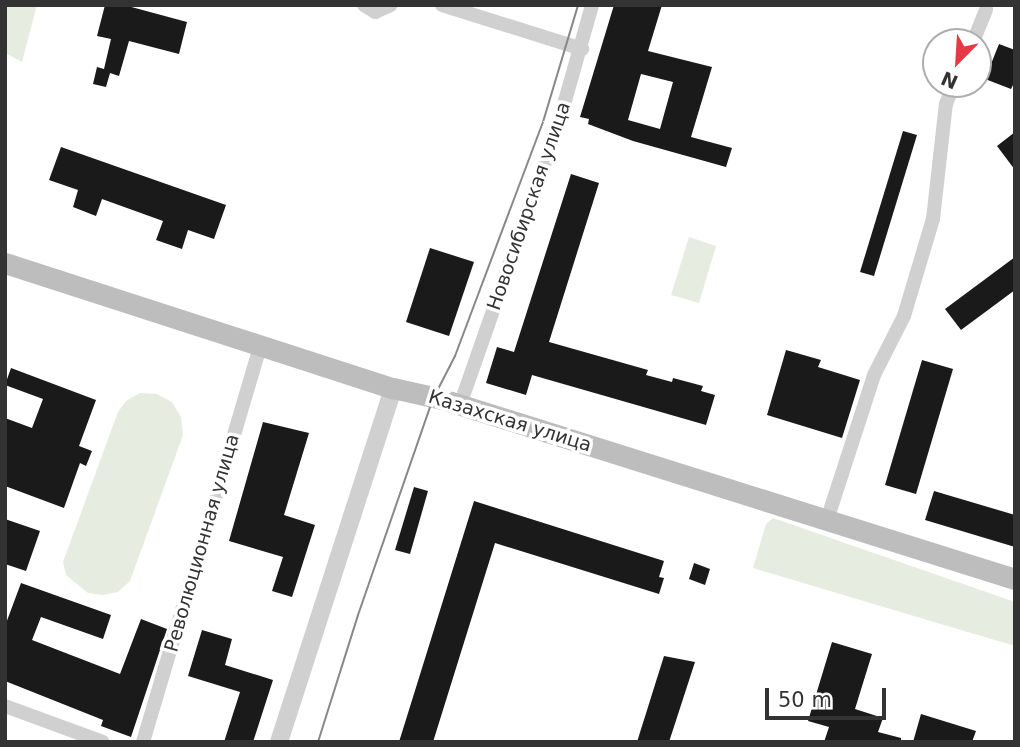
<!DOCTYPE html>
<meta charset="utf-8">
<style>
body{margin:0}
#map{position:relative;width:1020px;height:747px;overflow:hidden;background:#fff;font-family:"DejaVu Sans",sans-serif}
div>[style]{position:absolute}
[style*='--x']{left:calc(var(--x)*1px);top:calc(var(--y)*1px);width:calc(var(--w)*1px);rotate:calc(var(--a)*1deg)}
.green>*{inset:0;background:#e6ecdf}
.building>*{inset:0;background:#1a1a1a}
.minor>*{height:14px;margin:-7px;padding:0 7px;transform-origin:7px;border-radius:7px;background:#d0d0d0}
.tertiary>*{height:18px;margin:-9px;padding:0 9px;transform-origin:9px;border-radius:9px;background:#d0d0d0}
.secondary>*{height:21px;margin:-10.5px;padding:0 10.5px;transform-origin:10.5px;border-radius:10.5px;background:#bdbdbd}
.tram>*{height:2px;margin:-1px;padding:0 1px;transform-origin:1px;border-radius:1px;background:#888}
span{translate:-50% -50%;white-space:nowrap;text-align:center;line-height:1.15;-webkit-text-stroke:7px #fff;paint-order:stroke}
.street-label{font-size:19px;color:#333}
.frame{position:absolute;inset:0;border:7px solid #333;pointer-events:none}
.north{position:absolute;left:922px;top:28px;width:70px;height:70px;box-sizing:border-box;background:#fff;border:2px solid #adadad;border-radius:50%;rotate:204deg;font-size:19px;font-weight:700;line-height:28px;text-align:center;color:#333}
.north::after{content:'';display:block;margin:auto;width:24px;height:32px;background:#e63946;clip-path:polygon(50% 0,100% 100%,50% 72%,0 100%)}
.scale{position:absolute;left:765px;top:688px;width:121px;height:32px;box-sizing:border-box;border:4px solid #333;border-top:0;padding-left:9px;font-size:21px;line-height:24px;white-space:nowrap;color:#333;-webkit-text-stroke:5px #fff;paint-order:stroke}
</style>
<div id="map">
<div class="green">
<i style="clip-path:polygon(5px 5px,37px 5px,22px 62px,5px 53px)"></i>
<i style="clip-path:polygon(689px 237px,716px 246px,699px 303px,671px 295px)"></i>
<i style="clip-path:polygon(140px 393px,157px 394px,172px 402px,181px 417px,183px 435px,130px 581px,118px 592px,102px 595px,88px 593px,66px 575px,63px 562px,118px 412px,126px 401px)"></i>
<i style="clip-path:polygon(773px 518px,1015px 602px,1015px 646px,753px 568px,766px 524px)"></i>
</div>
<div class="building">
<i style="clip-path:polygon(105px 5px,124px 5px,187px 22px,179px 54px,129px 41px,119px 76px,110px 73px,106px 87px,93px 84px,97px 67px,104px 69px,111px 39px,97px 36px)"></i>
<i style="clip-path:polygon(evenodd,614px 5px,662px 5px,648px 51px,712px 67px,691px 137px,732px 148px,726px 167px,633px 141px,588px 124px,589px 119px,580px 117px,614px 5px,641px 74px,673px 82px,660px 129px,628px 120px,641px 74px)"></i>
<i style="clip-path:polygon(999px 44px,1015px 50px,1015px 81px,1011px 89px,985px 79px)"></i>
<i style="clip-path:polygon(903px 131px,917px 135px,874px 276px,860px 272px)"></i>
<i style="clip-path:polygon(1015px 132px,1015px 170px,997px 146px)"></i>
<i style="clip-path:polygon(61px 147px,226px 205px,214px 239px,188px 230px,182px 249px,156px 240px,163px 221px,102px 199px,96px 216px,73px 207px,78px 190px,49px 180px)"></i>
<i style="clip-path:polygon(571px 174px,599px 183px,549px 342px,648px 370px,646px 375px,672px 382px,673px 378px,703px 386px,701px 391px,715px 395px,706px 425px,532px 375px,526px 395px,486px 383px,497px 347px,514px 352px)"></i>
<i style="clip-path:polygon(430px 248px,474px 262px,449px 336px,406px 322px)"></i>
<i style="clip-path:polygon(1015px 257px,1015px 290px,961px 330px,945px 309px)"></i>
<i style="clip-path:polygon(786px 350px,821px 360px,818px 367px,860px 380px,842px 438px,767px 415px)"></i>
<i style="clip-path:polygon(922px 360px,953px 369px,916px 494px,885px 485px)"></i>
<i style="clip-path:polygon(11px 368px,96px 400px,79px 446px,92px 451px,86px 466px,80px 463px,64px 508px,5px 486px,5px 418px,32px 428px,43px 399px,5px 385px)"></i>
<i style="clip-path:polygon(263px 422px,309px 433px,284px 515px,315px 525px,292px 597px,272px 591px,283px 557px,229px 541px)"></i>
<i style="clip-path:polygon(414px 487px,428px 491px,410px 554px,395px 550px)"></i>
<i style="clip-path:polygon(934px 491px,1015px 515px,1015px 547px,925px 520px)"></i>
<i style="clip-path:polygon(474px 501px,664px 561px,659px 577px,664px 578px,659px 594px,495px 543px,433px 742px,399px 742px)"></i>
<i style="clip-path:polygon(5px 519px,40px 531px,26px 571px,5px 564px)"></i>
<i style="clip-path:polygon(694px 563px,710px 569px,705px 585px,689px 579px)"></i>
<i style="clip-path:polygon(21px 583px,111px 615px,103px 639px,41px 617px,32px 640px,120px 674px,141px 619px,167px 629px,131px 737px,101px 726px,103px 720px,5px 681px,5px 626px)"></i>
<i style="clip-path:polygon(202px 630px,232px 639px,225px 665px,273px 680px,253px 742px,224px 742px,240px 692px,188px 676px)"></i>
<i style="clip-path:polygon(832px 642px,872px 654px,855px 709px,883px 718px,878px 732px,901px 738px,901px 742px,824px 742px,829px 727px,808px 721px)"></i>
<i style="clip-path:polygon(664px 656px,695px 662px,669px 742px,637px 742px)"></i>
<i style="clip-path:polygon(921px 714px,976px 731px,972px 742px,913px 742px)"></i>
</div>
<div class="minor">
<i style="--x:364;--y:5;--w:13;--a:32"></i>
<i style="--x:375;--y:12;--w:17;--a:-24"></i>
<i style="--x:442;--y:5;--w:147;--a:17.4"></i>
<i style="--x:973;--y:42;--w:35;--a:-68"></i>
<i style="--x:460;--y:405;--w:300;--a:-70.7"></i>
<i style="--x:559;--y:122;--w:122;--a:-74.2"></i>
<i style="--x:827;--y:520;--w:152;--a:-72"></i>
<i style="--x:874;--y:375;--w:66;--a:-63"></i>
<i style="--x:904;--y:316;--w:101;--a:-73.4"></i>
<i style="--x:933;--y:219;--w:116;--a:-83.6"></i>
<i style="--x:946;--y:104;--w:22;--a:-68"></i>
<i style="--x:5;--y:706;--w:104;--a:20.2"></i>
<i style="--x:143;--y:742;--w:415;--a:-73.5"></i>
</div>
<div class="tertiary">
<i style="--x:279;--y:742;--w:372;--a:-72.1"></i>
</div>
<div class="secondary">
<i style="--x:5;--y:263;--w:408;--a:17.9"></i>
<i style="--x:393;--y:388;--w:50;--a:12.7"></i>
<i style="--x:442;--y:399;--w:601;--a:17.44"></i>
</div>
<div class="tram">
<i style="--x:318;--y:742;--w:133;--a:-72.5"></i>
<i style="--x:358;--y:615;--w:229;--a:-70.9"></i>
<i style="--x:433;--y:399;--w:48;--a:-62.9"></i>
<i style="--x:455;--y:356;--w:250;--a:-69.4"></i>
<i style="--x:543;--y:122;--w:122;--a:-73.3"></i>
</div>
<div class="street-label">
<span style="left:529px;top:206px;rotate:-71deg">Новосибирская улица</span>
<span style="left:510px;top:421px;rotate:17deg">Казахская улица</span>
<span style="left:202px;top:543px;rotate:-74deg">Революционная улица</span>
</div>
<div class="frame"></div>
<div class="north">N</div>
<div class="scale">50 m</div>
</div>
